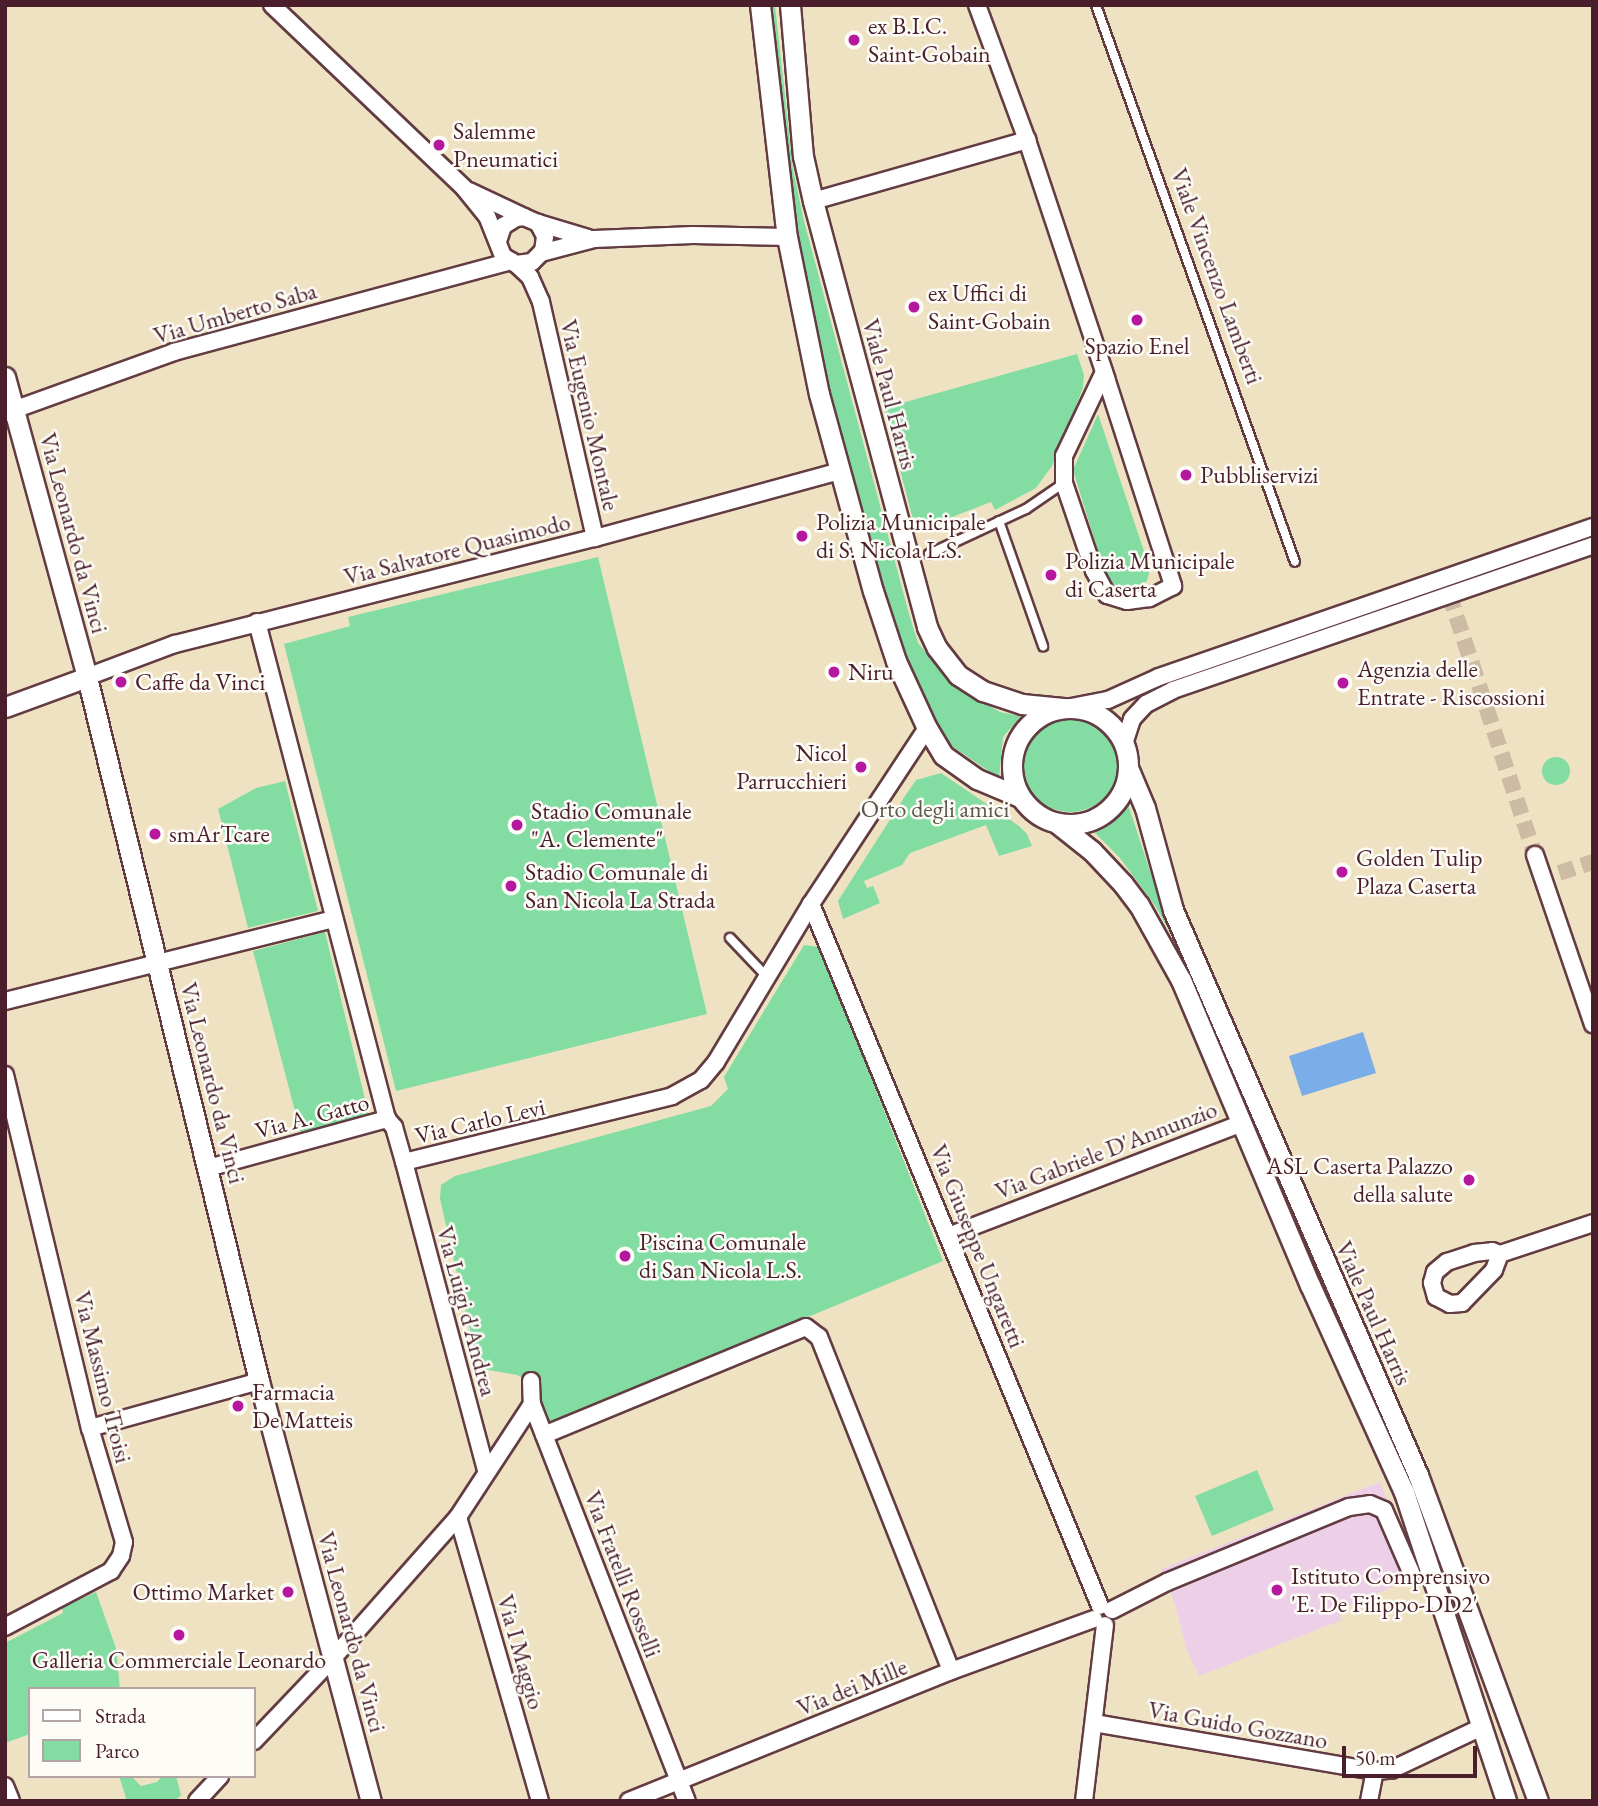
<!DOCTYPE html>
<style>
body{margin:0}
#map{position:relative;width:1598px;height:1806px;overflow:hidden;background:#efe2c2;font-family:"EB Garamond",serif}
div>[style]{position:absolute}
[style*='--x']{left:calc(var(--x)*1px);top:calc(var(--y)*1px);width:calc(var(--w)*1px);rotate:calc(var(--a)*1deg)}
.built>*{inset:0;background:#edd0e8}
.green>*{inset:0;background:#83dda3}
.round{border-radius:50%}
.water>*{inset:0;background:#7baee8}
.minor-tunnel>*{height:16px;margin-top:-8px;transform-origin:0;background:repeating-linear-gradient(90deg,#cebba4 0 16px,transparent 0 24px)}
.roads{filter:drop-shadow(2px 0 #633c42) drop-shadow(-2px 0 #633c42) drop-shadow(0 2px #633c42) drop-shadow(0 -2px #633c42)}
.service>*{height:8px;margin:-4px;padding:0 4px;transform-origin:4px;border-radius:4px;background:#fff}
.minor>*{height:16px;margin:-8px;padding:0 8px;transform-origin:8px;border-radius:8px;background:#fff}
.tertiary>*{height:19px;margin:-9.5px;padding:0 9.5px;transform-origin:9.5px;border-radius:9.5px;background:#fff}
.tertiary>.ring{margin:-9.5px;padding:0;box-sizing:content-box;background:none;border:19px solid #fff;border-radius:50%}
.dots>*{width:19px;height:19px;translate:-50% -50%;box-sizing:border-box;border:4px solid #fdfcf7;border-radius:50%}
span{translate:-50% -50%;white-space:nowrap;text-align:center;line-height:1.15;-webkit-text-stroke:5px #fdfcf7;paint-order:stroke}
.poi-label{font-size:24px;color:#4a1f2b}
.left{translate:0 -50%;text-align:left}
.right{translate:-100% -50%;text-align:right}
.street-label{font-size:24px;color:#4a1f2b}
.park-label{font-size:24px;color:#5b584f}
.frame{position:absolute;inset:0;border:7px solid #4a1f2b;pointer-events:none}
.legend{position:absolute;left:28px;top:1687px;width:228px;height:91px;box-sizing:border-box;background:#fdfcf7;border:2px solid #b5a4a5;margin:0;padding:9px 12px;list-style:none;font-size:21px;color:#4a1f2b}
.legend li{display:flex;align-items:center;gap:14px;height:35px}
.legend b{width:35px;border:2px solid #b5a4a5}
.scale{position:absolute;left:1342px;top:1746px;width:135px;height:32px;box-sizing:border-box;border:4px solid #4a1f2b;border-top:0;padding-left:9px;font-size:21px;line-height:24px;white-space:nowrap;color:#4a1f2b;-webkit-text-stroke:5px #fdfcf7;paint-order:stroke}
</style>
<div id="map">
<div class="built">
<i style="clip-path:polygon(1380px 1482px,1418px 1576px,1339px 1610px,1342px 1620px,1199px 1676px,1186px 1648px,1175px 1604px,1161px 1569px)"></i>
</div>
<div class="green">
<i style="clip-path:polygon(767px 5px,775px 5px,793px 169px,804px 221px,909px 614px,918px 643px,955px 686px,1000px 712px,1021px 716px,1003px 737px,999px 778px,943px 740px,924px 714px,888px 609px,839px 444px,801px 273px)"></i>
<i style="clip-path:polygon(1077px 354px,1084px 375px,1083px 388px,1052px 466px,1036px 488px,995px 510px,991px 502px,916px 531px,884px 408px)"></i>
<i style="clip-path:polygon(1098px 414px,1150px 569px,1147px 581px,1137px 589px,1122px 590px,1107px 580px,1073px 470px)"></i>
<i style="clip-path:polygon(598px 557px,707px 1014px,396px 1091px,284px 644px,350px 626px,348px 617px)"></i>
<i class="round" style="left:1022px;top:716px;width:96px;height:96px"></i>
<i class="round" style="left:1542px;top:757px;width:28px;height:28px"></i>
<i style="clip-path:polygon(941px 773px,1019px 826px,1027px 834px,1032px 846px,999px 856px,986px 825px,910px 853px,902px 865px,864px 881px,867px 888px,873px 886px,880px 903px,843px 919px,838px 901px,905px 796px,916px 780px)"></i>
<i style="clip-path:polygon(285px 781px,318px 911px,248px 928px,218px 809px,256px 788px)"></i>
<i style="clip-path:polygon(1128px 804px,1161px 905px,1177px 945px,1156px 907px,1120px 858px,1094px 832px,1109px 826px)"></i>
<i style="clip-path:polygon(325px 932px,369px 1116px,301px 1134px,253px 951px)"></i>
<i style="clip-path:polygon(804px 945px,820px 947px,943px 1261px,550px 1424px,531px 1381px,517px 1375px,482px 1369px,474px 1348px,440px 1199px,441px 1185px,455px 1176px,711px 1106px,728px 1089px,724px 1077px)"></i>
<i style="clip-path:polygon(1257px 1470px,1274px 1510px,1212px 1536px,1195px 1496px)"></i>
<i style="clip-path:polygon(96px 1592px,116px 1648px,120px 1689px,30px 1689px,30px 1734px,5px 1743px,5px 1643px,63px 1613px,62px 1608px)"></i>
<i style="clip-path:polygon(119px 1776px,131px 1776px,141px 1786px,157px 1782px,162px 1776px,176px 1776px,181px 1795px,175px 1801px,127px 1801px)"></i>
</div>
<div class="water">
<i style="clip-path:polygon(1363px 1032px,1376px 1073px,1302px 1096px,1289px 1056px)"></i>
</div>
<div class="minor-tunnel">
<i style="--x:1449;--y:594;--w:275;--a:71.8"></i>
<i style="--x:1559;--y:873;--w:36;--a:-18"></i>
</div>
<div class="roads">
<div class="service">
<i style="--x:1096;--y:5;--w:591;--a:70.34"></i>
<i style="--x:999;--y:521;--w:133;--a:70.6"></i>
<i style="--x:929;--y:554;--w:107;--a:-24.9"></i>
<i style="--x:1026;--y:509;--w:46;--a:-34.4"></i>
<i style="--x:730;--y:938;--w:52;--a:46.5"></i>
</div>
<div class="minor">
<i style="--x:272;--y:5;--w:265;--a:43.6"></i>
<i style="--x:464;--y:188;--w:36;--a:51"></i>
<i style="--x:487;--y:216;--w:43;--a:68.2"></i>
<i style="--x:503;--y:256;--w:15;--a:32"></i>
<i style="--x:516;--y:264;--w:16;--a:-7"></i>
<i style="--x:532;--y:262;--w:16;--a:-45"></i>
<i style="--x:543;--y:251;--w:15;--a:-82"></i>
<i style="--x:545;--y:236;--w:15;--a:-118"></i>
<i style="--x:538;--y:223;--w:15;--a:-157"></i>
<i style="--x:524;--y:217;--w:8;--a:173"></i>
<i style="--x:516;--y:218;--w:15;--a:148"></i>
<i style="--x:503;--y:226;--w:16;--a:108"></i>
<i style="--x:977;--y:5;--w:144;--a:69.7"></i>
<i style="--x:1027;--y:140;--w:251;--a:71.6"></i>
<i style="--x:1106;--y:378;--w:219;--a:72.1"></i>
<i style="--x:1173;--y:586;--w:27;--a:153"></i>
<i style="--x:1149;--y:598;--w:22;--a:172"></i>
<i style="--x:1127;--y:601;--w:21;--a:-163"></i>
<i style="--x:1107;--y:595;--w:27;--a:-118"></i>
<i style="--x:1094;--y:571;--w:93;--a:-108.8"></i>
<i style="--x:1064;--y:483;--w:27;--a:-90"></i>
<i style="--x:1064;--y:456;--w:93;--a:-64.5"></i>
<i style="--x:469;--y:191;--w:61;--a:25.3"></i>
<i style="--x:813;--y:201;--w:223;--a:-15.9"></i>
<i style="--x:538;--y:223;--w:52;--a:16.7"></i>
<i style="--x:541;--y:253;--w:55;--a:-14.8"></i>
<i style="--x:594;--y:239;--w:99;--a:-2.3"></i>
<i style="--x:693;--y:235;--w:94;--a:1.2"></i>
<i style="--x:516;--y:264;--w:19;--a:43"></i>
<i style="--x:530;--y:277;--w:27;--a:66"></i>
<i style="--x:541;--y:302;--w:242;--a:77.1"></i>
<i style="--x:5;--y:413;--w:180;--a:-19.8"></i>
<i style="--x:174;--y:352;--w:349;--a:-15.1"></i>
<i style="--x:257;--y:622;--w:514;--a:75.34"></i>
<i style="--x:387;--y:1119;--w:11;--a:49"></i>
<i style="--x:394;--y:1127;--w:36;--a:74"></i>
<i style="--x:404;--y:1162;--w:276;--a:-13.8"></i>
<i style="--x:672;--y:1096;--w:33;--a:-29"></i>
<i style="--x:701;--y:1080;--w:23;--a:-50"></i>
<i style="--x:716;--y:1062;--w:184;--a:-59"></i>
<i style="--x:811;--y:904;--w:211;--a:-56.6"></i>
<i style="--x:87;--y:677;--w:94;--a:-20.6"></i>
<i style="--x:175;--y:644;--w:433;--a:-14.2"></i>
<i style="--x:595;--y:538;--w:254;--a:-15.3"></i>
<i style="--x:1071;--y:707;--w:38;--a:-11"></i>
<i style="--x:1108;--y:700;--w:56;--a:-24.3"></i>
<i style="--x:1159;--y:677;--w:459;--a:-19.1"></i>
<i style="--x:1124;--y:744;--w:26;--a:-72"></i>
<i style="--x:1132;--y:719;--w:21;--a:-47"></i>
<i style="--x:1146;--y:704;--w:30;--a:-27"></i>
<i style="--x:1173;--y:690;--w:444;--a:-19"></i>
<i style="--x:1535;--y:855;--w:179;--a:71.1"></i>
<i style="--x:811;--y:904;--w:759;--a:67.62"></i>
<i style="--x:5;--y:1001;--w:338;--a:-14"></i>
<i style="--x:5;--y:1075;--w:363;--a:76.5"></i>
<i style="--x:90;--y:1428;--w:119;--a:73.4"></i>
<i style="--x:124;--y:1542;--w:14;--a:102"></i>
<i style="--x:121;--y:1556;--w:18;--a:124"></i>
<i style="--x:111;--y:1571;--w:120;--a:152.2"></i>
<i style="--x:404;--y:1162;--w:320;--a:75.1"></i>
<i style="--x:208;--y:1168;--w:186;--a:-15.3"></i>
<i style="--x:948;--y:1236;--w:315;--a:-21"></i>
<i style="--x:1500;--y:1254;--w:17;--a:111"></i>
<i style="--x:1494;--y:1270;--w:46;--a:134.1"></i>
<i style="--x:1462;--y:1303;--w:12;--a:175"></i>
<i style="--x:1450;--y:1304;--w:16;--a:-153"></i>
<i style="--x:1436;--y:1297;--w:15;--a:-106"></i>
<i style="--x:1432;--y:1283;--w:11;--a:-75"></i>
<i style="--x:1435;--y:1272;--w:16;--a:-40"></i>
<i style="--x:1447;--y:1262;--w:28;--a:-18"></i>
<i style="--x:1474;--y:1253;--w:18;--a:-6"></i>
<i style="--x:1492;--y:1251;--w:9;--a:21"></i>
<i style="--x:1500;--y:1254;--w:98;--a:-18.4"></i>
<i style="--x:531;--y:1381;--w:23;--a:88"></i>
<i style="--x:532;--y:1404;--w:426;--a:68.7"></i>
<i style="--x:90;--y:1428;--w:175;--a:-15.5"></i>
<i style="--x:544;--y:1435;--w:283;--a:-22.4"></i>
<i style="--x:806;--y:1327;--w:16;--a:38"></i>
<i style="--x:819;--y:1337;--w:359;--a:68.4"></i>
<i style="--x:458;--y:1517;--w:296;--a:73.9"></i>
<i style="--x:1112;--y:1610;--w:62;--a:-27"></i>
<i style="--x:1167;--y:1582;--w:197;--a:-22.4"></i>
<i style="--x:1349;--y:1507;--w:21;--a:-8"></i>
<i style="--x:1370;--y:1504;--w:15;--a:23"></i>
<i style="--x:1384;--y:1510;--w:68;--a:66.5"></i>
<i style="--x:1094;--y:1723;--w:285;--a:9.7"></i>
<i style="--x:1375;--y:1771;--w:16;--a:-4"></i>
<i style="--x:1391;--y:1770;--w:101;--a:-25.3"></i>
<i style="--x:254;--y:1741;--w:116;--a:-46.4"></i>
<i style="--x:334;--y:1657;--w:187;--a:-48.5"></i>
<i style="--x:458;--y:1517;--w:135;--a:-56.8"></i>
<i style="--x:5;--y:1786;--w:16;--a:68"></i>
<i style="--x:197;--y:1801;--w:34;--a:-47"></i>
<i style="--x:629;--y:1801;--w:347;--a:-22"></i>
<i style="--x:951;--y:1671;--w:152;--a:-20"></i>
<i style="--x:1084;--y:1801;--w:177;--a:-83.2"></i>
<i style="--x:1369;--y:1801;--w:31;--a:-79"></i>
</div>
<div class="tertiary">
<i style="--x:760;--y:5;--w:234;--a:83.4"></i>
<i style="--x:787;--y:237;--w:160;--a:78.5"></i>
<i style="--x:819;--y:394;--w:204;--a:74.7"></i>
<i style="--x:873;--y:591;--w:74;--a:71.8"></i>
<i style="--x:896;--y:661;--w:74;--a:65.2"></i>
<i style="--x:927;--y:728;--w:31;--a:59"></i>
<i style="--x:943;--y:755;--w:42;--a:35.2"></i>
<i style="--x:977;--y:779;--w:47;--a:22.7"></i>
<i style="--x:790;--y:5;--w:152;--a:85.1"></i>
<i style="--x:803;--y:156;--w:46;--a:77.5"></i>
<i style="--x:813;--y:201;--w:441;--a:75"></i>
<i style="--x:927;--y:627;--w:23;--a:65"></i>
<i style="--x:937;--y:648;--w:34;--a:52"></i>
<i style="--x:958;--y:675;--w:30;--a:33"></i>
<i style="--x:983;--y:691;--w:41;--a:18.4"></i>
<i style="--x:1022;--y:704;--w:41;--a:5.6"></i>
<i style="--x:5;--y:377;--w:311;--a:74.7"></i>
<i style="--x:87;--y:677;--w:725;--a:76.27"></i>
<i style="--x:259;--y:1381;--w:435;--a:75.1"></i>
<i style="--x:5;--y:707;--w:87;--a:-20.1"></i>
<i class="ring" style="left:1012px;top:708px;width:97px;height:97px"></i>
<i style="--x:1129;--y:770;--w:41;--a:67.2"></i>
<i style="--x:1145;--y:808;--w:106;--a:74.6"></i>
<i style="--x:1173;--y:910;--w:616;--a:66.56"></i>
<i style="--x:1418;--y:1475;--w:347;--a:69.8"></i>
<i style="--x:1058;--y:824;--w:43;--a:38.5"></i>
<i style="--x:1092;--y:851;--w:45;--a:46.8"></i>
<i style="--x:1123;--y:884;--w:26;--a:53"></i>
<i style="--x:1139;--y:905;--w:86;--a:60.8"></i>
<i style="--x:1181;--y:980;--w:331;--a:67.1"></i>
<i style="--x:1310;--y:1285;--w:227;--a:65.6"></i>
<i style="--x:1404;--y:1492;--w:325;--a:71.7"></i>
</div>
</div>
<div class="dots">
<i style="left:854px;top:40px;background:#b5179e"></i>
<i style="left:439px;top:145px;background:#b5179e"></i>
<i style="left:914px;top:307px;background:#b5179e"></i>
<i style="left:1137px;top:320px;background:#b5179e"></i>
<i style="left:1186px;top:475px;background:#b5179e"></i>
<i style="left:802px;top:536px;background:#b5179e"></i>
<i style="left:1051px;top:575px;background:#b5179e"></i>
<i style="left:834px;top:672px;background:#b5179e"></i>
<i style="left:121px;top:682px;background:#b5179e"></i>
<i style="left:1343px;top:683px;background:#b5179e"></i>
<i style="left:861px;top:767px;background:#b5179e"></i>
<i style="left:517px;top:825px;background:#b5179e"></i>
<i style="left:155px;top:834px;background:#b5179e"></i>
<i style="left:1342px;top:872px;background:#b5179e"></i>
<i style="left:511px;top:886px;background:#b5179e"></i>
<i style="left:1469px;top:1180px;background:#b5179e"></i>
<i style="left:625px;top:1256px;background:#b5179e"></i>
<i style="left:238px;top:1406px;background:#b5179e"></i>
<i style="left:1277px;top:1590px;background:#b5179e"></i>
<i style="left:288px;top:1592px;background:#b5179e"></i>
<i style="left:179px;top:1635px;background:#b5179e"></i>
</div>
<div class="poi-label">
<span class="left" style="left:868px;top:40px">ex B.I.C.<br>Saint-Gobain</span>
<span class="left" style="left:453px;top:145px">Salemme<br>Pneumatici</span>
<span class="left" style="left:928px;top:307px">ex Uffici di<br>Saint-Gobain</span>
<span style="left:1137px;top:346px">Spazio Enel</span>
<span class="left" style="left:1200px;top:475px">Pubbliservizi</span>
<span class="left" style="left:816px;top:536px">Polizia Municipale<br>di S. Nicola L.S.</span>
<span class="left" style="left:1065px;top:575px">Polizia Municipale<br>di Caserta</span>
<span class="left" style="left:1357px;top:683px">Agenzia delle<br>Entrate - Riscossioni</span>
<span class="left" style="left:848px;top:672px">Niru</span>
<span class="left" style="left:135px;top:682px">Caffe da Vinci</span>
<span class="right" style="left:847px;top:767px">Nicol<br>Parrucchieri</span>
<span class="left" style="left:531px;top:825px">Stadio Comunale<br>"A. Clemente"</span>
<span class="left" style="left:169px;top:834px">smArTcare</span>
<span class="left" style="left:1356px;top:872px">Golden Tulip<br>Plaza Caserta</span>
<span class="left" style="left:525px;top:886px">Stadio Comunale di<br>San Nicola La Strada</span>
<span class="right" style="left:1453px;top:1180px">ASL Caserta Palazzo<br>della salute</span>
<span class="left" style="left:639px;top:1256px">Piscina Comunale<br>di San Nicola L.S.</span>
<span class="left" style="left:252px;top:1406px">Farmacia<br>De Matteis</span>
<span class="left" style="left:1291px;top:1590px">Istituto Comprensivo<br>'E. De Filippo-DD2'</span>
<span class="right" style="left:274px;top:1592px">Ottimo Market</span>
<span style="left:179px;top:1660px">Galleria Commerciale Leonardo</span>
</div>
<div class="street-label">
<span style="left:1217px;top:276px;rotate:70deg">Viale Vincenzo Lamberti</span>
<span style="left:235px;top:313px;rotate:-16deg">Via Umberto Saba</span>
<span style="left:890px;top:394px;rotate:75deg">Viale Paul Harris</span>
<span style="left:590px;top:415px;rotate:77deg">Via Eugenio Montale</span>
<span style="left:74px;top:533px;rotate:75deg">Via Leonardo da Vinci</span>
<span style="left:457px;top:549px;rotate:-14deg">Via Salvatore Quasimodo</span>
<span style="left:213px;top:1083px;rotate:76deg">Via Leonardo da Vinci</span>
<span style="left:312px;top:1116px;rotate:-15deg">Via A. Gatto</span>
<span style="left:480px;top:1121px;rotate:-13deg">Via Carlo Levi</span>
<span style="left:1106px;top:1150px;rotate:-21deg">Via Gabriele D'Annunzio</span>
<span style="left:978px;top:1246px;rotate:68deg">Via Giuseppe Ungaretti</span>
<span style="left:467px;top:1311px;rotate:75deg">Via Luigi d'Andrea</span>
<span style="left:1374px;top:1313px;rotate:66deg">Viale Paul Harris</span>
<span style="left:103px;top:1377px;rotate:76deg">Via Massimo Troisi</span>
<span style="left:623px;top:1574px;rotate:69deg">Via Fratelli Rosselli</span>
<span style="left:352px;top:1632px;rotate:75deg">Via Leonardo da Vinci</span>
<span style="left:521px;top:1652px;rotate:74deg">Via I Maggio</span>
<span style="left:852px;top:1687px;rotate:-22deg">Via dei Mille</span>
<span style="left:1238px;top:1725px;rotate:10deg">Via Guido Gozzano</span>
</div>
<div class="park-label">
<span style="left:935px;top:809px">Orto degli amici</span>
</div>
<div class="frame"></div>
<ul class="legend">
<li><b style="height:9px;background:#fff"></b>Strada</li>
<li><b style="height:19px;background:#83dda3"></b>Parco</li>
</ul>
<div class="scale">50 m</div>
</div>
